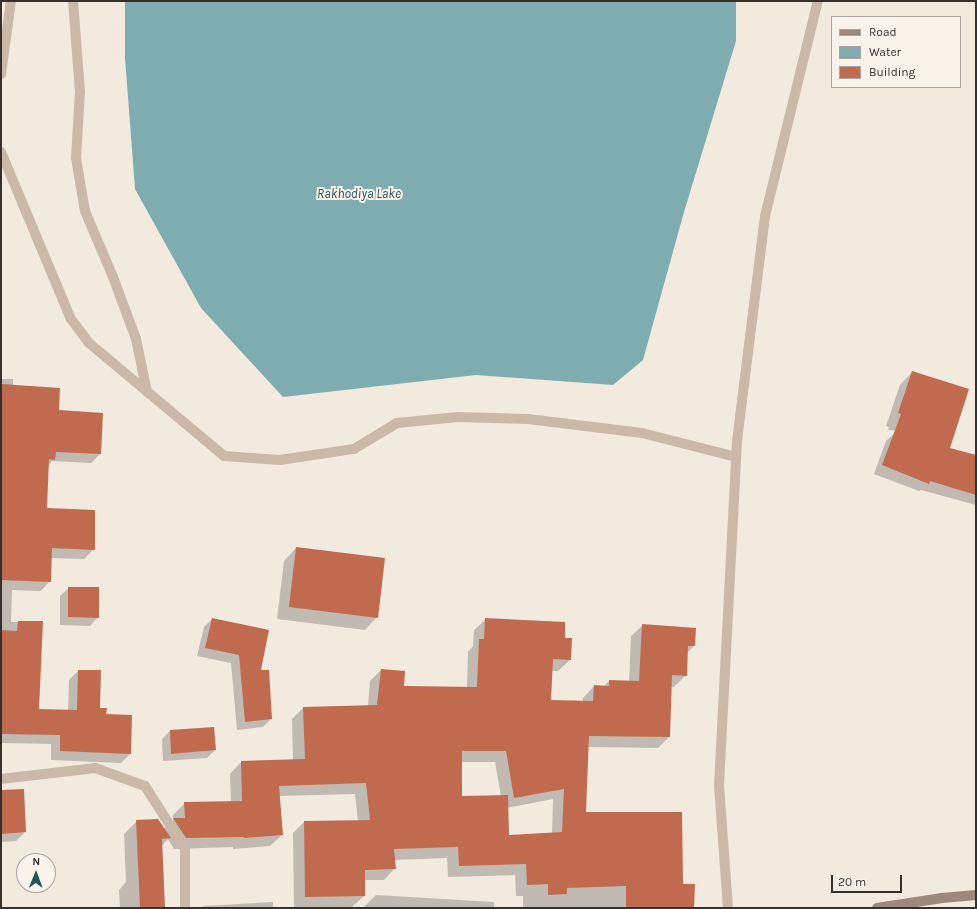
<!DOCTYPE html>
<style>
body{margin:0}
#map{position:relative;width:977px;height:909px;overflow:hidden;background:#f2e9df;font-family:Karla,sans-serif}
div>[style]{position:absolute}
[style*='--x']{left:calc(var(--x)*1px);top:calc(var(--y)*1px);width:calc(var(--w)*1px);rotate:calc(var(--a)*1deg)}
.water>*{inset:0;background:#7facae}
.shadow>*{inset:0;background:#0003}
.building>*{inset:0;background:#c06a4f}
.street>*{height:10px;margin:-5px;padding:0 5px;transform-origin:5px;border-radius:5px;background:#cab9ab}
.secondary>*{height:10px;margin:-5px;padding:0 5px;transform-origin:5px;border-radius:5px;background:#9d887d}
span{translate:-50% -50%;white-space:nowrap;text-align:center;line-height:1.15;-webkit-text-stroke:4px #f9f3ec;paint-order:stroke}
.water-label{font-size:13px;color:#215458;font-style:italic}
.frame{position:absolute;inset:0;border:2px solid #382e2a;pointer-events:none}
.legend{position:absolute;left:831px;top:16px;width:130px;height:72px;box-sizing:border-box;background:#f9f3ec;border:1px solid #aca49e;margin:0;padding:5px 7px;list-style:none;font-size:12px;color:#382e2a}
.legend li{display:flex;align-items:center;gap:8px;height:20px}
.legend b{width:20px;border:1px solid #aca49e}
.north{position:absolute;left:16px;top:853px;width:40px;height:40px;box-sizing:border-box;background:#f9f3ec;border:1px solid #aca49e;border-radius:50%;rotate:1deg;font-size:11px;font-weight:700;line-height:16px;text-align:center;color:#382e2a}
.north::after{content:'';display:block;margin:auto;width:14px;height:18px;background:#215458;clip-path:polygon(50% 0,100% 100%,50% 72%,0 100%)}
.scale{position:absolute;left:831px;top:875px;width:71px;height:18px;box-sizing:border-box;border:2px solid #382e2a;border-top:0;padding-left:5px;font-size:12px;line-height:14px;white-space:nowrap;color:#382e2a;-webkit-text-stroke:3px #f9f3ec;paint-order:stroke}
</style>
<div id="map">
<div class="water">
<i style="clip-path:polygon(125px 1px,736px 1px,736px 41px,684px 212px,643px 360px,613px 385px,476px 375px,283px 397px,201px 308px,135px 189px,125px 58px)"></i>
</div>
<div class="shadow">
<i style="clip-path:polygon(912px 372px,945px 433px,888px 430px,889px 427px,886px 426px,900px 385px)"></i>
<i style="clip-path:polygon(1px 379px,13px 379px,13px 386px,57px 411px,100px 454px,91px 463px,52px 461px,48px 466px,46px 509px,94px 549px,84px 559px,51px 558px,50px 581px,41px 591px,12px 590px,11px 622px,41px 622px,37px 710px,68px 711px,69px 680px,78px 671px,99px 709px,105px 715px,130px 754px,121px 763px,51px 760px,51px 744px,2px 743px,1px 773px)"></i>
<i style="clip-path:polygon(895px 433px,976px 456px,976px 505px,921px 490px,919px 491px,874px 474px,886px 441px)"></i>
<i style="clip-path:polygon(296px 548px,377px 617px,365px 630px,277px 619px,284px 561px)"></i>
<i style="clip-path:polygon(69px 588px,98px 617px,90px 626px,60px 625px,60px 596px)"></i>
<i style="clip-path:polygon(212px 619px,259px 672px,271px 719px,263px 727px,237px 730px,231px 663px,197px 656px,204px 627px)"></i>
<i style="clip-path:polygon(evenodd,486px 619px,564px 639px,570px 660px,558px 671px,552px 671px,550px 701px,583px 702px,583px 698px,594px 686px,604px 686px,609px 681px,629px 682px,631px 636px,643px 625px,694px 646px,687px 653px,686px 675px,674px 687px,671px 687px,669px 737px,658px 748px,588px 747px,585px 813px,682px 885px,693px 908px,523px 908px,523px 896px,516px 896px,515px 875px,448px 877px,447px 858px,394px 860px,395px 868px,384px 880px,364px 880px,364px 896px,352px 907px,294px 908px,293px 833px,304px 822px,358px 821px,355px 794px,279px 796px,282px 835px,270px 846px,233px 849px,233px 847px,174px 849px,168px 839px,161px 847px,164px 908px,120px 908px,119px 890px,126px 882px,124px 834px,137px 821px,164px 829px,173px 820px,173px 815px,185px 803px,231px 802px,230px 774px,241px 762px,293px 761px,292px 719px,303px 708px,368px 706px,370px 681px,381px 670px,403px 687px,467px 688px,468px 652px,473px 646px,474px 630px,486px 619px,461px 762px,495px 762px,501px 796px,461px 798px,461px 762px,486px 619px,553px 799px,552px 834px,508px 836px,507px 808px,553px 799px)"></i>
<i style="clip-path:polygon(170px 731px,215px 750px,207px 758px,163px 761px,162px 739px)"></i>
<i style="clip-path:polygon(1px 786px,1px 791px,23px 790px,25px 832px,16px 841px,1px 842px)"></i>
<i style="clip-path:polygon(376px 895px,494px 902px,494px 908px,363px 908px)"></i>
<i style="clip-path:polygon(273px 902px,273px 908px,195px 908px,205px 906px)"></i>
</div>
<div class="building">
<i style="clip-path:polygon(912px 371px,969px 389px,950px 448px,976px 455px,976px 495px,930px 481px,929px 484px,882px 465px,901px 414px,898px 413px)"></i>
<i style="clip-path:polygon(1px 384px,60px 388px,59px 410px,103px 413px,101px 454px,56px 452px,55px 460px,49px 459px,47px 508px,95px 510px,95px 550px,52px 548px,51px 582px,1px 580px)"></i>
<i style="clip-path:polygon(296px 547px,385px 558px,378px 618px,289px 607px)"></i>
<i style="clip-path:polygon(68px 587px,99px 587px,99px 618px,68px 617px)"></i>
<i style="clip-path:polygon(212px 618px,269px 630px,261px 670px,269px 670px,272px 719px,245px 722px,239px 655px,205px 648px)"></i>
<i style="clip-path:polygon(evenodd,485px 618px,565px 622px,565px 638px,572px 638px,571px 660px,553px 659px,551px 700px,593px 701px,594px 685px,609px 686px,609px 680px,639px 681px,642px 624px,696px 628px,695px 646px,688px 646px,687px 676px,672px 675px,670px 737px,589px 736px,586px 812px,682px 812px,683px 884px,695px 884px,694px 908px,626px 908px,626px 886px,567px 888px,567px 894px,548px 895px,548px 884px,527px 885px,526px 864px,459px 866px,458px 847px,394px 849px,396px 869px,365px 870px,365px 896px,305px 897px,304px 821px,370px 820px,366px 783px,279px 786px,283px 835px,244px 838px,244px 837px,186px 838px,173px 818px,185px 818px,184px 802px,242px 801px,241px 761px,305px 759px,303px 707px,377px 705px,381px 669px,405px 671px,404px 686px,477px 687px,479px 639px,484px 639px,485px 618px,462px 751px,506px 751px,514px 798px,564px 789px,562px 832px,509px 835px,508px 795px,462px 796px,462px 751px)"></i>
<i style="clip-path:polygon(18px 621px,43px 621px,39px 709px,77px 710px,78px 670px,101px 670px,100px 708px,107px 708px,106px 714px,132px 715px,131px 754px,60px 751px,60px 735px,1px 734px,1px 630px,17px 631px)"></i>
<i style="clip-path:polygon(214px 727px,216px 750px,171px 754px,170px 730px)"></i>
<i style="clip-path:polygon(24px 789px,26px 832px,1px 834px,1px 790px)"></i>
<i style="clip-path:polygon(158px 819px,171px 838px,162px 839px,165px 908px,140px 908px,136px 820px)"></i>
</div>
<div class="street">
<i style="--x:73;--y:1;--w:90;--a:85.6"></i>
<i style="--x:80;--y:91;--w:67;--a:93.4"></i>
<i style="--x:76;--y:158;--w:54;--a:80.4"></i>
<i style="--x:85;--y:211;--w:72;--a:67"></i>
<i style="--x:113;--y:277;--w:66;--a:69.6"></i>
<i style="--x:136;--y:339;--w:54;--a:78.3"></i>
<i style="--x:1;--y:74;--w:74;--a:-82.2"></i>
<i style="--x:1;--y:152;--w:181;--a:67.3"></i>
<i style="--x:71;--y:319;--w:30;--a:53"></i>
<i style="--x:89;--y:343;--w:176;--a:39.9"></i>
<i style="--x:224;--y:456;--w:56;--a:4.1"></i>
<i style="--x:280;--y:460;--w:75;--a:-8.5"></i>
<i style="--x:354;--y:449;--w:50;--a:-31.2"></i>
<i style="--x:397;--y:423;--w:61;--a:-5.6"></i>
<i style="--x:458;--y:417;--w:70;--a:1.6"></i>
<i style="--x:528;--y:419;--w:115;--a:7"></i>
<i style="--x:642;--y:433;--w:97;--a:14.3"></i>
<i style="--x:1;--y:779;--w:95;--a:-6.7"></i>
<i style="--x:95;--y:768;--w:53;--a:19.8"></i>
<i style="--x:145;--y:786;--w:75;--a:57.6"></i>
<i style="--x:185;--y:849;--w:59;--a:90"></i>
<i style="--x:728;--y:908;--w:123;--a:-94.2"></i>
<i style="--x:719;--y:785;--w:344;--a:-87"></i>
<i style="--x:737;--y:441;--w:227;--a:-82.9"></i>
<i style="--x:765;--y:216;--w:221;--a:-76.2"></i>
</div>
<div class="secondary">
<i style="--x:877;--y:908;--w:66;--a:-8.7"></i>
<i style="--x:942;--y:898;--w:34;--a:-5"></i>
</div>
<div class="water-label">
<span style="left:359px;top:194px">Rakhodiya Lake</span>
</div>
<div class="frame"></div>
<ul class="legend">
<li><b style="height:5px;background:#9d887d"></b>Road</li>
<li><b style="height:11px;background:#7facae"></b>Water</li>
<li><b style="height:11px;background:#c06a4f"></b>Building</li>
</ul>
<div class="north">N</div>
<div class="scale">20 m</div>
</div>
